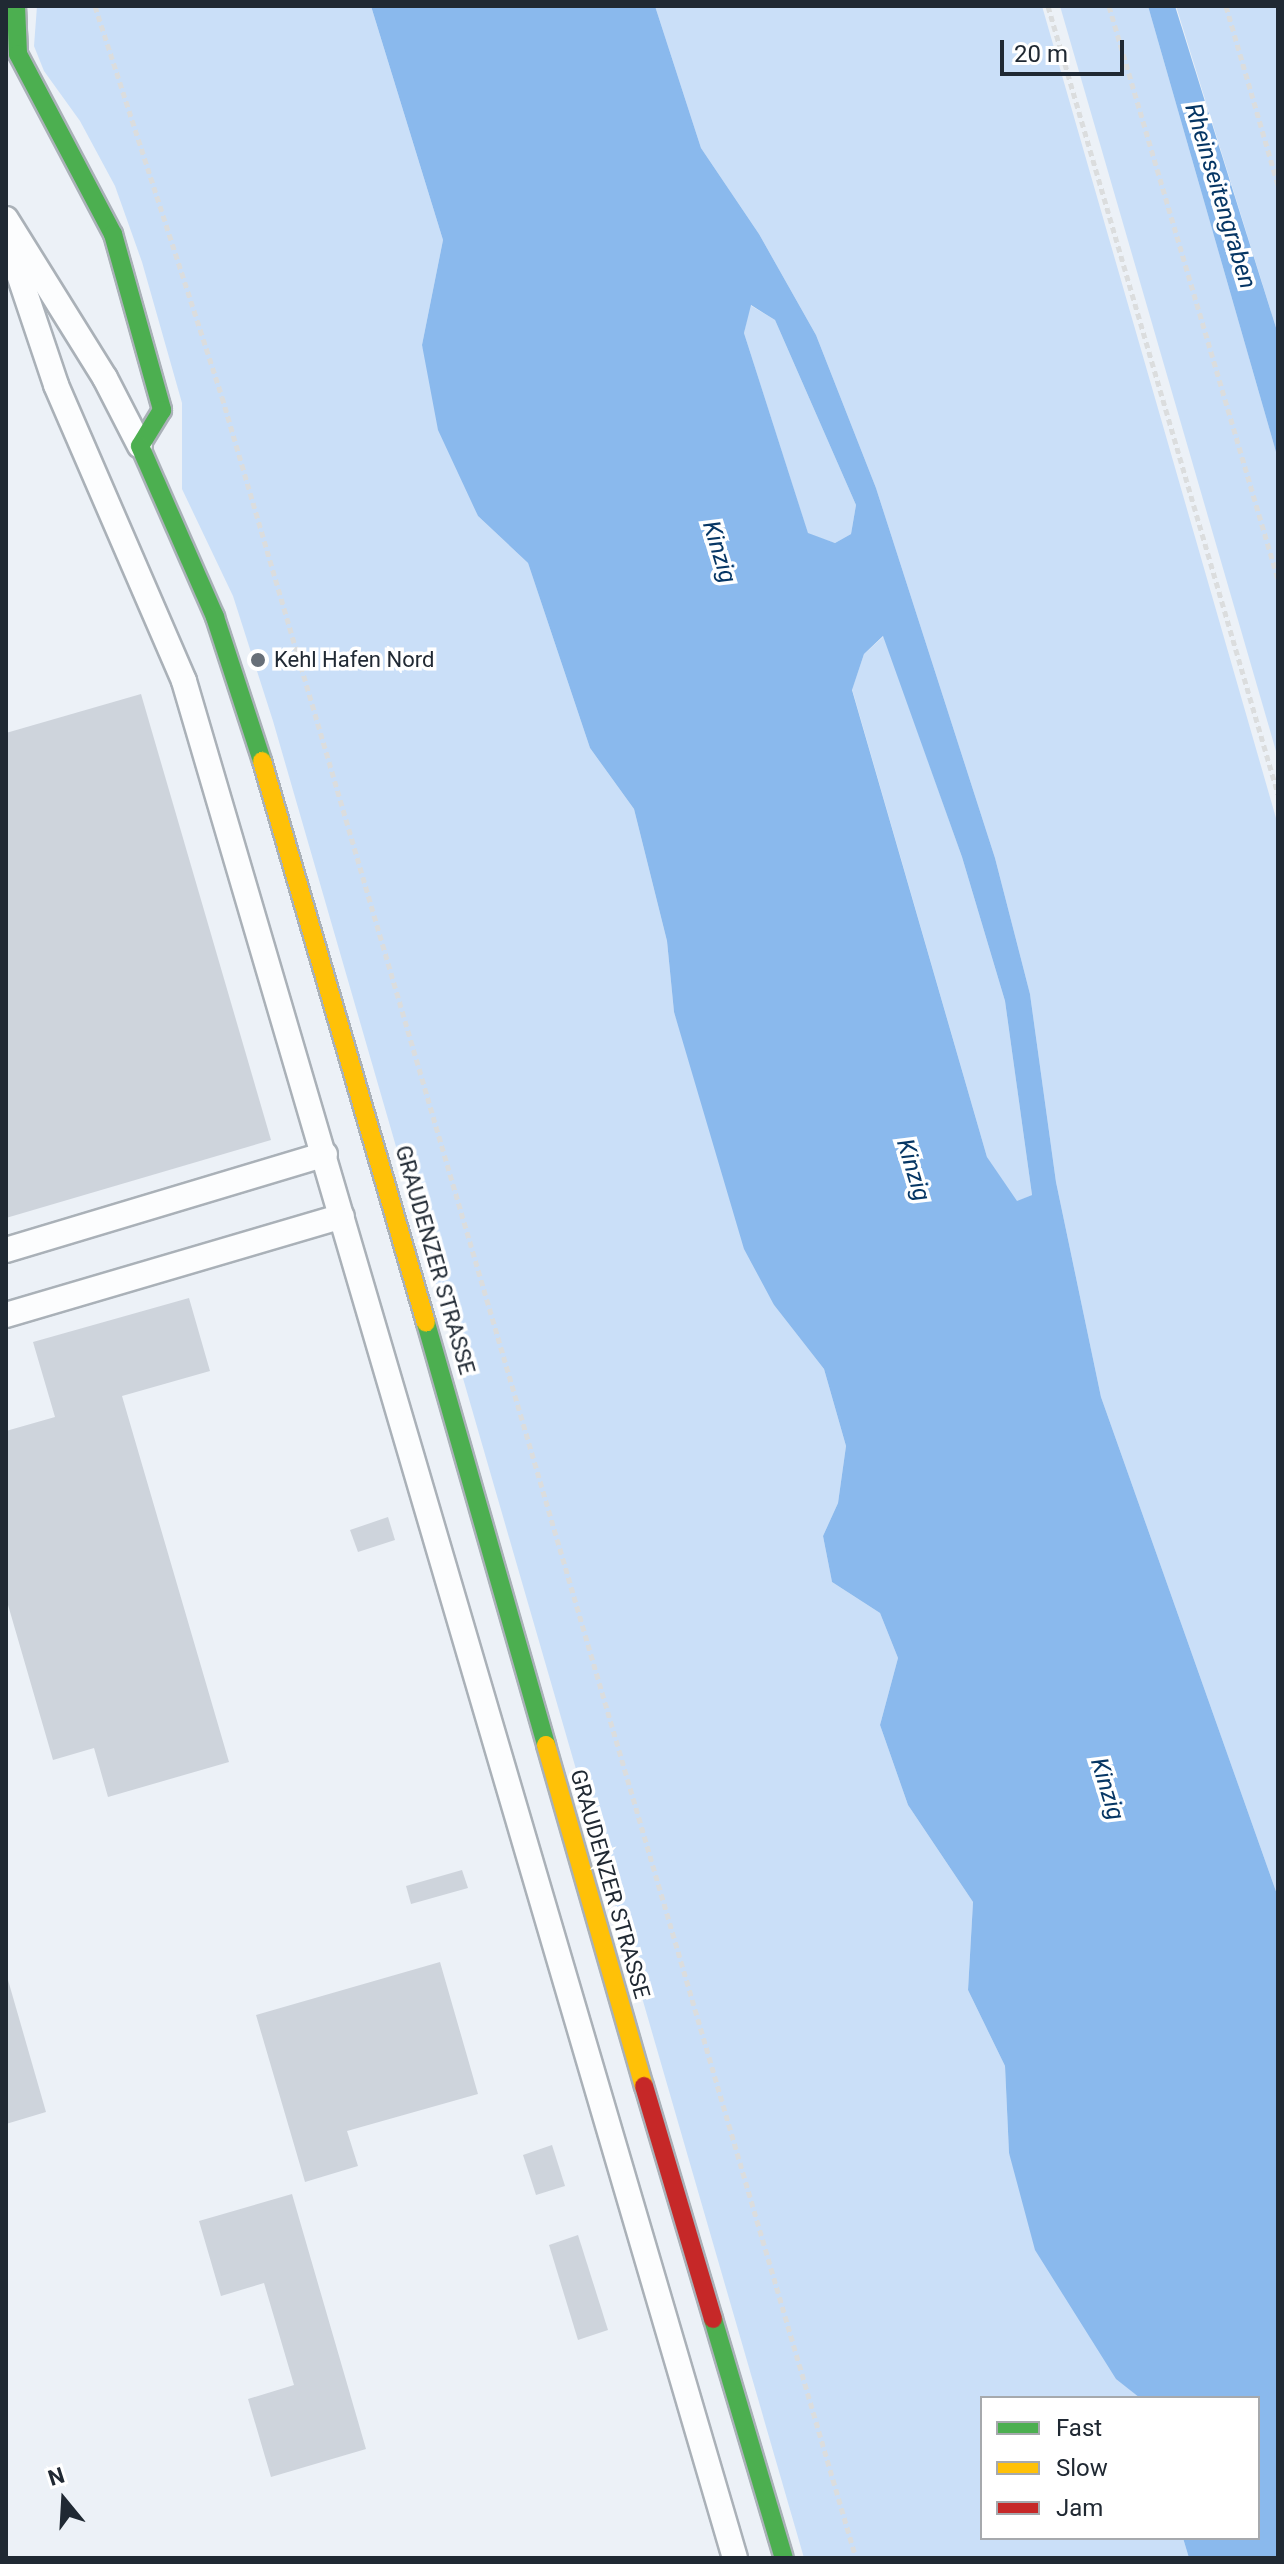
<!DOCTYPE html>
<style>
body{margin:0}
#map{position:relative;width:1284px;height:2564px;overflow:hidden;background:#ecf1f7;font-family:Roboto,sans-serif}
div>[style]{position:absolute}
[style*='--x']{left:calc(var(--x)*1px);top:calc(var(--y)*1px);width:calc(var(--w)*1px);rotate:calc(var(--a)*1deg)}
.green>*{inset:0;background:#cadff8}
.water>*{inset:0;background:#8ab9ed}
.building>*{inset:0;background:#ced4dc}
.path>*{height:5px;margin-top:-2.5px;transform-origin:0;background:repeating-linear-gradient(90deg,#dbddde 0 6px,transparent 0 10px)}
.roads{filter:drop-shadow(2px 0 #aab1b8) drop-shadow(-2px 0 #aab1b8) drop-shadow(0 2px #aab1b8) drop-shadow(0 -2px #aab1b8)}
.lane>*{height:24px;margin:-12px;padding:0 12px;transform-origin:12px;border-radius:12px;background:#fcfdfe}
.fast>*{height:18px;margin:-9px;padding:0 9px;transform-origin:9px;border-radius:9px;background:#4caf50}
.slow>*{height:18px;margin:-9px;padding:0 9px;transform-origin:9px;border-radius:9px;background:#ffc107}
.jam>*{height:18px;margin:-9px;padding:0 9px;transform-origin:9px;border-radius:9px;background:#c62828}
.dots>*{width:22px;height:22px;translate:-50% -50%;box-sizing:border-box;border:4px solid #fff;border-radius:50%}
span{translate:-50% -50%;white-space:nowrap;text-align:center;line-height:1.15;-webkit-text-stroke:7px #fff;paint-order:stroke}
.poi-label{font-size:22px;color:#202933}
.left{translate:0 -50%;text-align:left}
.street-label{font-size:22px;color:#202933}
.water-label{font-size:24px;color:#063664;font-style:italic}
.frame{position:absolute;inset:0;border:8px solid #202933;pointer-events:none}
.legend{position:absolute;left:980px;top:2396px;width:280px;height:144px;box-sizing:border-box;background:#fff;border:2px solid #a6a9ad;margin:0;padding:10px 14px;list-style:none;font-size:24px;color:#202933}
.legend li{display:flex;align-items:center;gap:16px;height:40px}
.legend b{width:40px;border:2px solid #a6a9ad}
.north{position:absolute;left:24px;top:2460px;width:80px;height:80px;-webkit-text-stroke:6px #fff;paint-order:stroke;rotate:342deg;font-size:22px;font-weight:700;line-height:32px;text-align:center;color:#202933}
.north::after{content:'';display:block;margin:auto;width:28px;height:36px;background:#202933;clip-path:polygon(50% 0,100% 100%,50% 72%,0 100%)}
.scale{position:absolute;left:1000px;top:40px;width:124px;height:36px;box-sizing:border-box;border:4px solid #202933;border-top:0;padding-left:10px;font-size:24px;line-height:28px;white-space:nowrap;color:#202933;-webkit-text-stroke:6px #fff;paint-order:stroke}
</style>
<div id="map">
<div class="green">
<i style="clip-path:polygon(37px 6px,371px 6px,443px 240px,422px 345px,478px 516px,528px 563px,590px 748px,634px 809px,667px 941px,674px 1012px,774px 1305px,824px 1369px,846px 1446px,838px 1503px,823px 1536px,832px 1582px,880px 1613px,898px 1658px,880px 1725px,908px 1805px,973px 1902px,968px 1990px,1005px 2066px,1009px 2153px,1116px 2378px,1140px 2398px,982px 2398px,982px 2538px,1183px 2538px,1189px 2558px,804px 2558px,273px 721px,233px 596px,182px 489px,182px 403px,142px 262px,115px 186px,80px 121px,44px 71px,34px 46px)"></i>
<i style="clip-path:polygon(655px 6px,1042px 6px,1278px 825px,1278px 1897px,1101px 1397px,1056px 1182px,1030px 994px,995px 858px,876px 488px,816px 335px,759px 234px,701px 148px)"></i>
<i style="clip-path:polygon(1060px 6px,1148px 6px,1278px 459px,1278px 758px)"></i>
<i style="clip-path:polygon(1175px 6px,1278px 6px,1278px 334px,1176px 6px)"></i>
<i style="clip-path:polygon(750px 305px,775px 320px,856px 505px,851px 534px,835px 543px,808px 534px,744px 333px)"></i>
<i style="clip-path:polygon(884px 636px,962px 857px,1005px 1001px,1032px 1195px,1016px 1202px,987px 1157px,852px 689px,864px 654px)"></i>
</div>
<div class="water">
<i style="clip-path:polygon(evenodd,371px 6px,655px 6px,701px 148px,759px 234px,816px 335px,876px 488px,995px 858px,1030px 994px,1056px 1182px,1101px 1397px,1278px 1897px,1278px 2558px,1189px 2558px,1183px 2538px,1258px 2538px,1258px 2398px,1140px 2398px,1116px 2379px,1035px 2250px,1009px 2153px,1005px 2066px,968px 1990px,973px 1902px,908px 1805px,880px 1725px,898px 1658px,880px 1613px,832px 1582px,823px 1536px,838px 1503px,846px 1446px,824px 1369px,774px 1305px,744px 1249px,674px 1012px,667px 941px,634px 809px,590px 748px,528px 563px,478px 516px,438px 430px,422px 345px,443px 240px,371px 6px,751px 305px,775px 320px,856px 505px,851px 534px,835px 543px,808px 533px,744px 333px,751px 305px,371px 6px,883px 636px,962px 857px,1005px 1001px,1032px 1195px,1017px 1201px,987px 1157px,852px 690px,864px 654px,883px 636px)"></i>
<i style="clip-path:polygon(1148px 6px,1175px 6px,1278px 334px,1278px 459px)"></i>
</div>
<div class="building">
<i style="clip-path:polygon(141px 694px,271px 1140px,6px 1218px,6px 733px)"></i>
<i style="clip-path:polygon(189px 1298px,210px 1371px,122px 1396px,229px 1762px,108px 1797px,94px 1748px,53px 1760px,6px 1598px,6px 1431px,55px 1417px,33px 1342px)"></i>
<i style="clip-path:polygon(388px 1517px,395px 1540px,358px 1552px,350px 1530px)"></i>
<i style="clip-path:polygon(462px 1870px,468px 1888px,411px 1904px,406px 1886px)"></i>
<i style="clip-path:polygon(440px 1962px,478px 2094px,347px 2131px,358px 2166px,305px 2182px,256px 2015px)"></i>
<i style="clip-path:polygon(6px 1973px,46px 2112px,6px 2124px)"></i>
<i style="clip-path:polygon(552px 2145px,565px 2186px,536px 2195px,523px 2155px)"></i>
<i style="clip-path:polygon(292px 2194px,366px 2449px,271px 2477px,248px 2399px,294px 2385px,264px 2283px,221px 2296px,199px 2221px)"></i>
<i style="clip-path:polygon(578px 2235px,608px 2330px,578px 2340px,549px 2245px)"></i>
</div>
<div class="path">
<i style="--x:95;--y:6;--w:411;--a:72"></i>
<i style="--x:222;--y:397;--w:2252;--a:73.65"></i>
<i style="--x:1048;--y:6;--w:821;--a:73.73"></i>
<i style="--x:1109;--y:6;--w:597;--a:73.57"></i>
<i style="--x:1226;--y:6;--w:186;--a:73.8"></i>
</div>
<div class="roads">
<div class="lane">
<i style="--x:6;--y:219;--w:187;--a:58.1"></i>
<i style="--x:105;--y:378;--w:76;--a:62.8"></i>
<i style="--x:6;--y:236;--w:157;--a:71.4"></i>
<i style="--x:56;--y:385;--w:322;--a:66.6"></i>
<i style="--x:184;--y:681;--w:1956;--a:73.64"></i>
<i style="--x:6;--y:1250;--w:333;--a:-16.7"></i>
<i style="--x:6;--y:1315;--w:350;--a:-16.4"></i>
</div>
<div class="fast">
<i style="--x:16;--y:6;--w:48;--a:87.6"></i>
<i style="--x:18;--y:54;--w:204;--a:62.2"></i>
<i style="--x:113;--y:234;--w:183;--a:74.4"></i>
<i style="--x:162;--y:410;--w:42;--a:121.4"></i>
<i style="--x:140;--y:446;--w:187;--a:66.3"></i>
<i style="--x:215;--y:617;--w:151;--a:71.9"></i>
<i style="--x:426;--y:1323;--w:439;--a:74.1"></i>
<i style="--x:713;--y:2319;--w:249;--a:73.5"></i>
</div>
<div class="slow">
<i style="--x:262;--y:761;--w:585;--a:73.73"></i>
<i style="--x:546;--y:1745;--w:355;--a:74"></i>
</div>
<div class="jam">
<i style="--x:644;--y:2086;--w:243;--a:73.5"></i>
</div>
</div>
<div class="dots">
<i style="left:258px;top:660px;background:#676f78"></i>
</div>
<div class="poi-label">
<span class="left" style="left:274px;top:660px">Kehl Hafen Nord</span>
</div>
<div class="street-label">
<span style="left:435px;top:1260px;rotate:74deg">GRAUDENZER STRASSE</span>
<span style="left:610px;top:1884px;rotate:74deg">GRAUDENZER STRASSE</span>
</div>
<div class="water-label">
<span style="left:1220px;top:196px;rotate:73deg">Rheinseitengraben</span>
<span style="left:719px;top:552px;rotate:73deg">Kinzig</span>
<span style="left:913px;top:1170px;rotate:73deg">Kinzig</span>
<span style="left:1107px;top:1789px;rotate:73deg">Kinzig</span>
</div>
<div class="frame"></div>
<ul class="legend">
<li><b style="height:10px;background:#4caf50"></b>Fast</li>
<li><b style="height:10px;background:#ffc107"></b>Slow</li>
<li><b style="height:10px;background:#c62828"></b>Jam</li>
</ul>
<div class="north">N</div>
<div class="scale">20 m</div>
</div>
